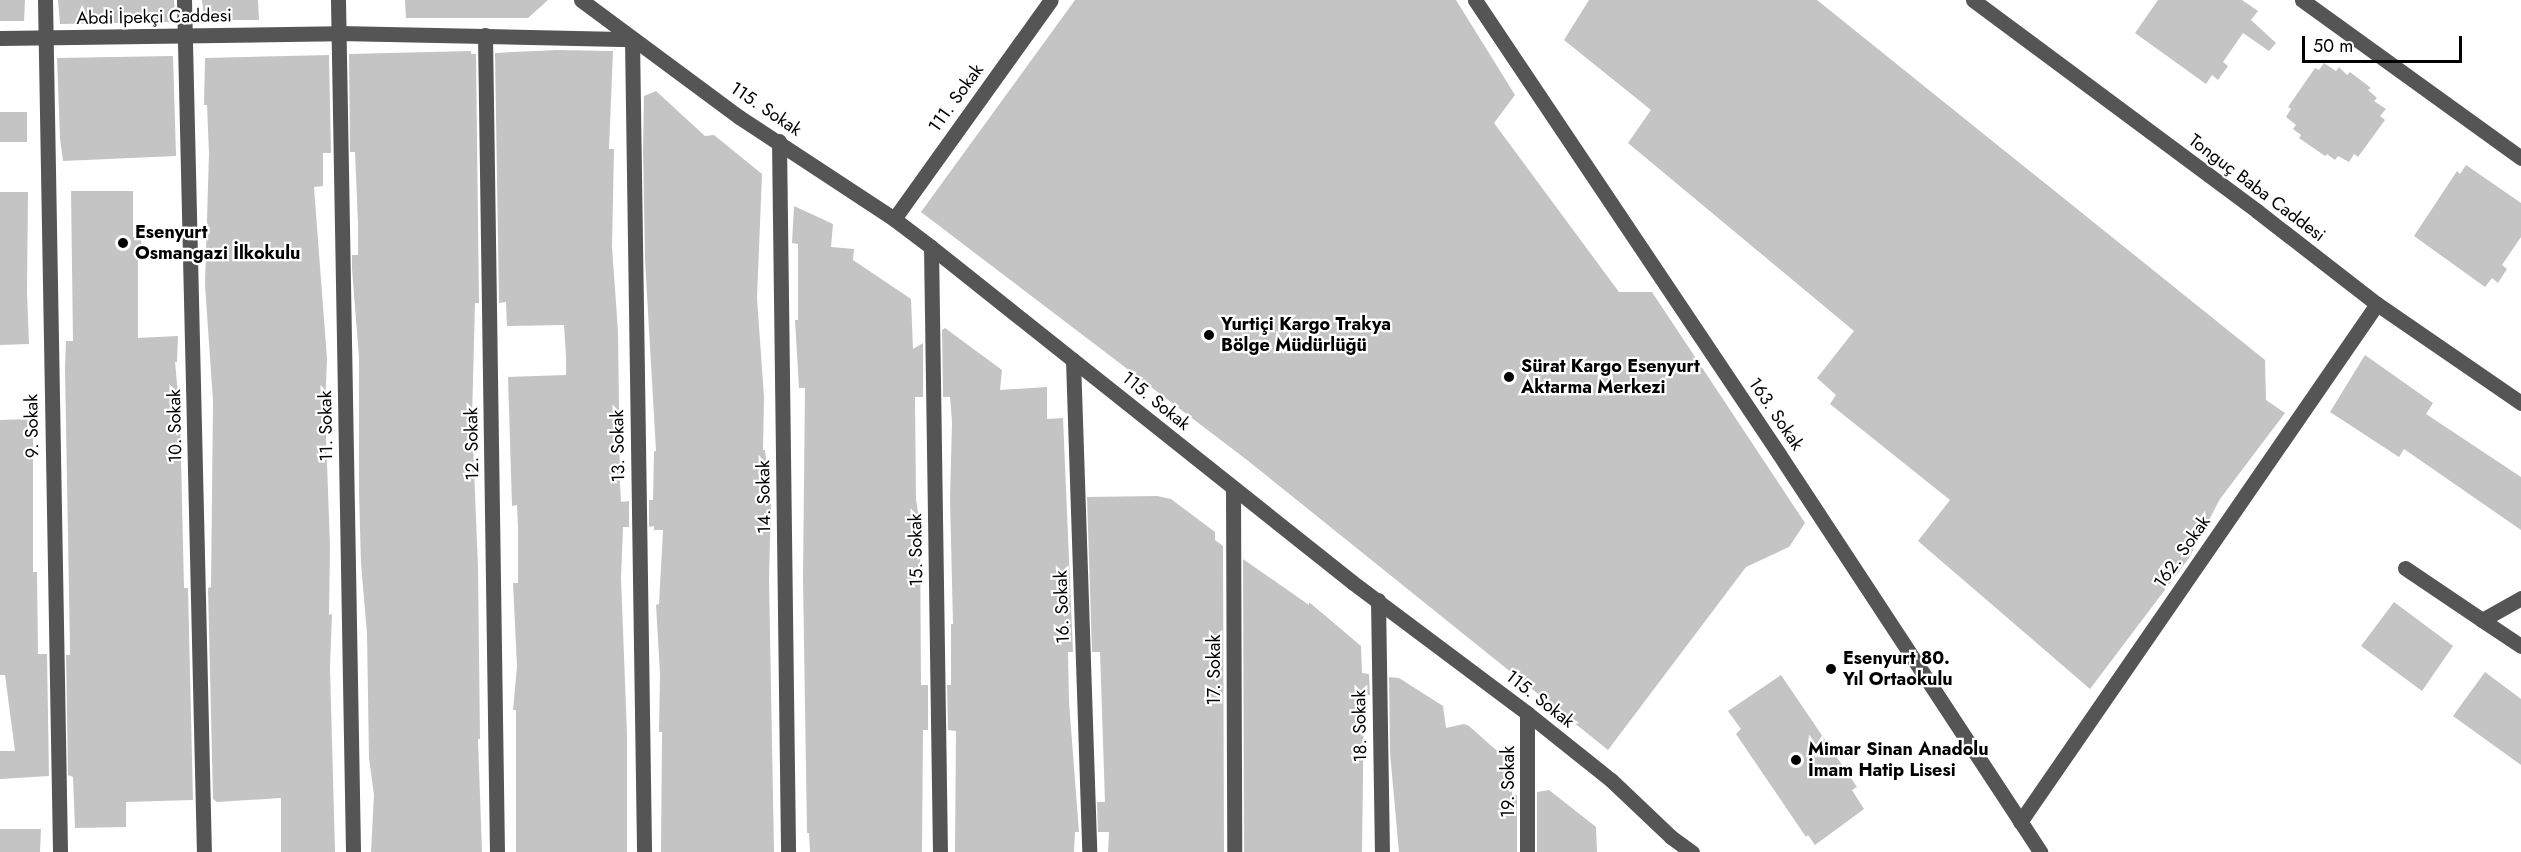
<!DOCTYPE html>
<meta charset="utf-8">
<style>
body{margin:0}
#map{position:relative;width:2521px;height:852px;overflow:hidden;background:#fff;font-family:Jost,sans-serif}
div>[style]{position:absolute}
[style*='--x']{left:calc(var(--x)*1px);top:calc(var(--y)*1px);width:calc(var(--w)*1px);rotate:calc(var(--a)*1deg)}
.building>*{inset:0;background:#c4c4c4}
.minor>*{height:15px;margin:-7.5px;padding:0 7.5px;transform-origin:7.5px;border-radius:7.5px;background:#555}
.dots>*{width:16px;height:16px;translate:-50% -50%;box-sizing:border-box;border:3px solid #fff;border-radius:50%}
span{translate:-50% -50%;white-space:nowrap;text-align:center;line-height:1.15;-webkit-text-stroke:4.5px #fff;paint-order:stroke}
.street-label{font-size:18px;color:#000}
.poi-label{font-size:18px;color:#000;font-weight:700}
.left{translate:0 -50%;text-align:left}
.scale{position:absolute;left:2302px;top:36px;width:160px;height:27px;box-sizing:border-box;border:3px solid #000;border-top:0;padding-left:8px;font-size:18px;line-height:21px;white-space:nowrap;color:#000;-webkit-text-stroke:4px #fff;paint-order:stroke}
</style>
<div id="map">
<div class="building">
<i style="clip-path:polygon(0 0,25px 0,24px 21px,0 21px)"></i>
<i style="clip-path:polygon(58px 0,174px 0,175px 13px,169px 14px,170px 22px,60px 24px)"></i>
<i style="clip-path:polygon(202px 0,258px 0,259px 20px,204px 20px)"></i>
<i style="clip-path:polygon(405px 0,548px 0,528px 18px,406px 18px)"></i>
<i style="clip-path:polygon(1075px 0,1456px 0,1515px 95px,1494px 123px,1619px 292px,1652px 292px,1805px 523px,1789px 547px,1746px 567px,1608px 750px,1247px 460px,921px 212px)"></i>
<i style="clip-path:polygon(1589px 0,1817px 0,2265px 360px,2266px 400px,2285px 413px,2220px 499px,2189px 558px,2090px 689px,1918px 541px,1950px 500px,1830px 404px,1836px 395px,1817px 378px,1854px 331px,1628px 143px,1651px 110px,1564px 40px)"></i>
<i style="clip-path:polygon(2158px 0,2242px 0,2258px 11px,2251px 20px,2276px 43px,2269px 51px,2243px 33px,2223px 62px,2228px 66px,2218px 80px,2212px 75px,2206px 84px,2135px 33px)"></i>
<i style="clip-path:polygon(557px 50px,613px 51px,609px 149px,614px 149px,612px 247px,618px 331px,620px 484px,621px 502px,629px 501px,629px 527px,623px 527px,621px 578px,627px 734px,627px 852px,516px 852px,516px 710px,513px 710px,517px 666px,513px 583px,518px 583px,518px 528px,517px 505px,512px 506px,508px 377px,566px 375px,566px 357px,564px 325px,507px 326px,506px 302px,499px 303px,495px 53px)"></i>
<i style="clip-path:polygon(471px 51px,471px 54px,476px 54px,479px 303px,475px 303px,472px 419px,478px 567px,480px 739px,478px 739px,482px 852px,371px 852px,374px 795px,369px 758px,367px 634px,361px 563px,359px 493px,359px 358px,352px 269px,352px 255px,358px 255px,358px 223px,355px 152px,350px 152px,349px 54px)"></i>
<i style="clip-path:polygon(329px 55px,331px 153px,323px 153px,323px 186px,314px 187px,327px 359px,325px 408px,330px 546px,329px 615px,332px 614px,330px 667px,335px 852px,281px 852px,281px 798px,217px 802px,213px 799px,208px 588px,211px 587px,213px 401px,205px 285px,209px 154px,207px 105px,204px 105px,205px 58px)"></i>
<i style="clip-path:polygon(173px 56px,176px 156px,63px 161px,60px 138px,57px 58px)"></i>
<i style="clip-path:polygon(2324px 63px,2336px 71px,2339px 67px,2347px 75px,2350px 72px,2371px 88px,2368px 90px,2377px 98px,2374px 101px,2386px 109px,2380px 116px,2385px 120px,2358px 157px,2354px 154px,2349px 162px,2338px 156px,2335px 160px,2327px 154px,2325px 156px,2299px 138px,2301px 135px,2293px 129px,2296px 125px,2286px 117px,2291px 109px,2288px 107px,2315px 68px,2319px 70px)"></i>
<i style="clip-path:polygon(656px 91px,705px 136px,714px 135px,762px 174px,757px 298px,764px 397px,763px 450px,765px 450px,771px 501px,769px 579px,774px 852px,661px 852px,662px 732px,659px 732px,660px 674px,656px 605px,659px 604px,663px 530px,654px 530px,654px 526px,649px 527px,649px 500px,653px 500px,654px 451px,656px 451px,645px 260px,643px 150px,644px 96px)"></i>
<i style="clip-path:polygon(0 112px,27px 112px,27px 142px,0 142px)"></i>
<i style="clip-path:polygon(2466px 165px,2521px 203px,2521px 237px,2502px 265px,2507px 269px,2498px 283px,2492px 278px,2485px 287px,2414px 236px,2457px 171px,2460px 174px)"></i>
<i style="clip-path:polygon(71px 191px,133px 191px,133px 237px,141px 237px,142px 253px,138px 253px,138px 338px,178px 336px,177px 362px,175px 362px,180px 415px,184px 588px,188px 588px,193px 800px,126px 802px,126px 827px,75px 828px,73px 777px,68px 775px,66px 655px,70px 655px,70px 649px,65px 368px,66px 341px,73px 341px)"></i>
<i style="clip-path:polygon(0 192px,28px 192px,27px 292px,29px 344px,0 345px)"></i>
<i style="clip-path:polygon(794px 206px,833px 224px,831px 247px,854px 249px,853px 260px,911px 299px,913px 349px,923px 343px,923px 397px,915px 397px,916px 499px,920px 526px,921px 685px,928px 685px,928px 730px,923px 730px,922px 852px,810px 852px,809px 833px,807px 833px,803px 578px,805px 388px,799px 388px,795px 320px,798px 320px,798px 244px,792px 243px)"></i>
<i style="clip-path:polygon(945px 328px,1002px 370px,1000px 390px,1047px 387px,1047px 419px,1063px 418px,1073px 652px,1068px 652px,1069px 702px,1079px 832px,1075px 832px,1074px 852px,955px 852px,956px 731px,948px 730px,947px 685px,951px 685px,951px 624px,953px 624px,950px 499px,952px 422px,950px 397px,943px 397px,942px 330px)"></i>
<i style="clip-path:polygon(2365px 355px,2433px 403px,2426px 414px,2521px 477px,2521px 530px,2404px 449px,2399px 457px,2330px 412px)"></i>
<i style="clip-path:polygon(33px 419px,33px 572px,37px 572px,38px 654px,47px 654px,49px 776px,0 779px,0 751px,15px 751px,5px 675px,0 675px,0 420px)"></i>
<i style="clip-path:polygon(1157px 496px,1171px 499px,1215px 532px,1215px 540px,1223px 546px,1224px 852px,1108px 852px,1109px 832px,1098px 832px,1097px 802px,1105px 802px,1100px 652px,1092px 652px,1087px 497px)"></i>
<i style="clip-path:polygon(1243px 559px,1309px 605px,1309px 602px,1361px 646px,1362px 673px,1369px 674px,1370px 695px,1365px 695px,1364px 698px,1362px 852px,1244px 852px)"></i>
<i style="clip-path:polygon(2394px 602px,2453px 646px,2422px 691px,2361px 646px)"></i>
<i style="clip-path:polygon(2485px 672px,2521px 699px,2521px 765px,2453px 716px)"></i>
<i style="clip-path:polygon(1781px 675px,1857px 787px,1852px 790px,1864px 809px,1815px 845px,1808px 835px,1806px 837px,1736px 734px,1741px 729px,1728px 711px)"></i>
<i style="clip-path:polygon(1389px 677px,1399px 678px,1443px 706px,1446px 728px,1464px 724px,1469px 726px,1514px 766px,1512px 796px,1517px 795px,1517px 852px,1399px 852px,1390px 753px)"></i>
<i style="clip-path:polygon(1549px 790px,1596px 827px,1597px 852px,1537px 852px,1537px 792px)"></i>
<i style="clip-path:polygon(0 829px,41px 829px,40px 852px,0 852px)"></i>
</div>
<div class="minor">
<i style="--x:45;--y:0;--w:852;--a:88.99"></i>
<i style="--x:184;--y:0;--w:852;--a:88.66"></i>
<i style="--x:338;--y:0;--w:852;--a:88.99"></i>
<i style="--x:581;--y:0;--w:197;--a:36.5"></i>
<i style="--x:739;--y:117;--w:186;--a:33.3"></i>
<i style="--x:894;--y:219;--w:46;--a:37.1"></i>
<i style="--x:931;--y:247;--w:538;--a:38.51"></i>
<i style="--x:1352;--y:582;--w:219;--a:36.8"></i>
<i style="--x:1527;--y:713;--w:107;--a:38.6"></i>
<i style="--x:1611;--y:780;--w:83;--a:43.5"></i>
<i style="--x:1671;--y:837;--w:26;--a:36"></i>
<i style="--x:1475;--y:0;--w:546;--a:56.19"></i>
<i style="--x:1779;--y:454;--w:476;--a:56.7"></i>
<i style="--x:1973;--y:0;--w:354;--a:36.6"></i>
<i style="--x:2257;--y:211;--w:152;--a:37.8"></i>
<i style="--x:2377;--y:304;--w:175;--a:34.5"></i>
<i style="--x:2302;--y:0;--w:270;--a:35.8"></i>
<i style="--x:485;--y:35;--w:817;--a:89.16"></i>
<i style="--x:0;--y:38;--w:338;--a:-0.8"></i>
<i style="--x:338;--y:33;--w:294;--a:1.2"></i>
<i style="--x:632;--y:39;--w:813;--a:89.15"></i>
<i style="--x:779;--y:141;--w:711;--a:89.27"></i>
<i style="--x:894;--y:219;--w:269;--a:-54.4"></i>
<i style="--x:931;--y:247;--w:605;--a:89.15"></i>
<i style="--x:1073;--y:360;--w:492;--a:88.1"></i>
<i style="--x:1233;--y:488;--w:364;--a:89.8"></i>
<i style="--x:2405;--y:568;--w:93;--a:34"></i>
<i style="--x:2482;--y:620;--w:45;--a:-29.4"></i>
<i style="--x:1378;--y:600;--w:252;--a:89.1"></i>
<i style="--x:2482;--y:620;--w:47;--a:33.7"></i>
<i style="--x:1527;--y:713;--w:139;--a:90"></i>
<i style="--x:2020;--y:822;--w:629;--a:-55.43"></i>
</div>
<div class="dots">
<i style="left:123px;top:243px;background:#000"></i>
<i style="left:1209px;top:335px;background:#000"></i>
<i style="left:1509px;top:377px;background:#000"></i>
<i style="left:1831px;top:669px;background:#000"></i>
<i style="left:1796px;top:760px;background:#000"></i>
</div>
<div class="street-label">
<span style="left:154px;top:17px;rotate:-1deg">Abdi İpekçi Caddesi</span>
<span style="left:956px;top:98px;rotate:-54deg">111. Sokak</span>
<span style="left:766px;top:109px;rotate:34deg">115. Sokak</span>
<span style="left:2257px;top:188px;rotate:37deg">Tonguç Baba Caddesi</span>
<span style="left:1156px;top:401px;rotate:39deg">115. Sokak</span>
<span style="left:1776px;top:414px;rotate:56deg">163. Sokak</span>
<span style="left:32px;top:426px;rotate:-91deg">9. Sokak</span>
<span style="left:175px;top:426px;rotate:-91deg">10. Sokak</span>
<span style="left:326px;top:426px;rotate:-91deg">11. Sokak</span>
<span style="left:472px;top:444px;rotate:-91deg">12. Sokak</span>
<span style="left:618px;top:446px;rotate:-91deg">13. Sokak</span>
<span style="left:764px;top:497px;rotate:-91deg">14. Sokak</span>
<span style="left:916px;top:550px;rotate:-91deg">15. Sokak</span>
<span style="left:2182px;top:552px;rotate:-55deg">162. Sokak</span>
<span style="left:1062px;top:607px;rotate:-92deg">16. Sokak</span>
<span style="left:1214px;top:670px;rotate:-90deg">17. Sokak</span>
<span style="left:1540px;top:699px;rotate:38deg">115. Sokak</span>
<span style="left:1360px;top:726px;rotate:-91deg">18. Sokak</span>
<span style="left:1508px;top:782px;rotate:-90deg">19. Sokak</span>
</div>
<div class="poi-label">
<span class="left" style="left:135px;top:243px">Esenyurt<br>Osmangazi İlkokulu</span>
<span class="left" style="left:1221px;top:335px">Yurtiçi Kargo Trakya<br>Bölge Müdürlüğü</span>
<span class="left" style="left:1521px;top:377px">Sürat Kargo Esenyurt<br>Aktarma Merkezi</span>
<span class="left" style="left:1843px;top:669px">Esenyurt 80.<br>Yıl Ortaokulu</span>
<span class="left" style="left:1808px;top:760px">Mimar Sinan Anadolu<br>İmam Hatip Lisesi</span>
</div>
<div class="scale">50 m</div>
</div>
